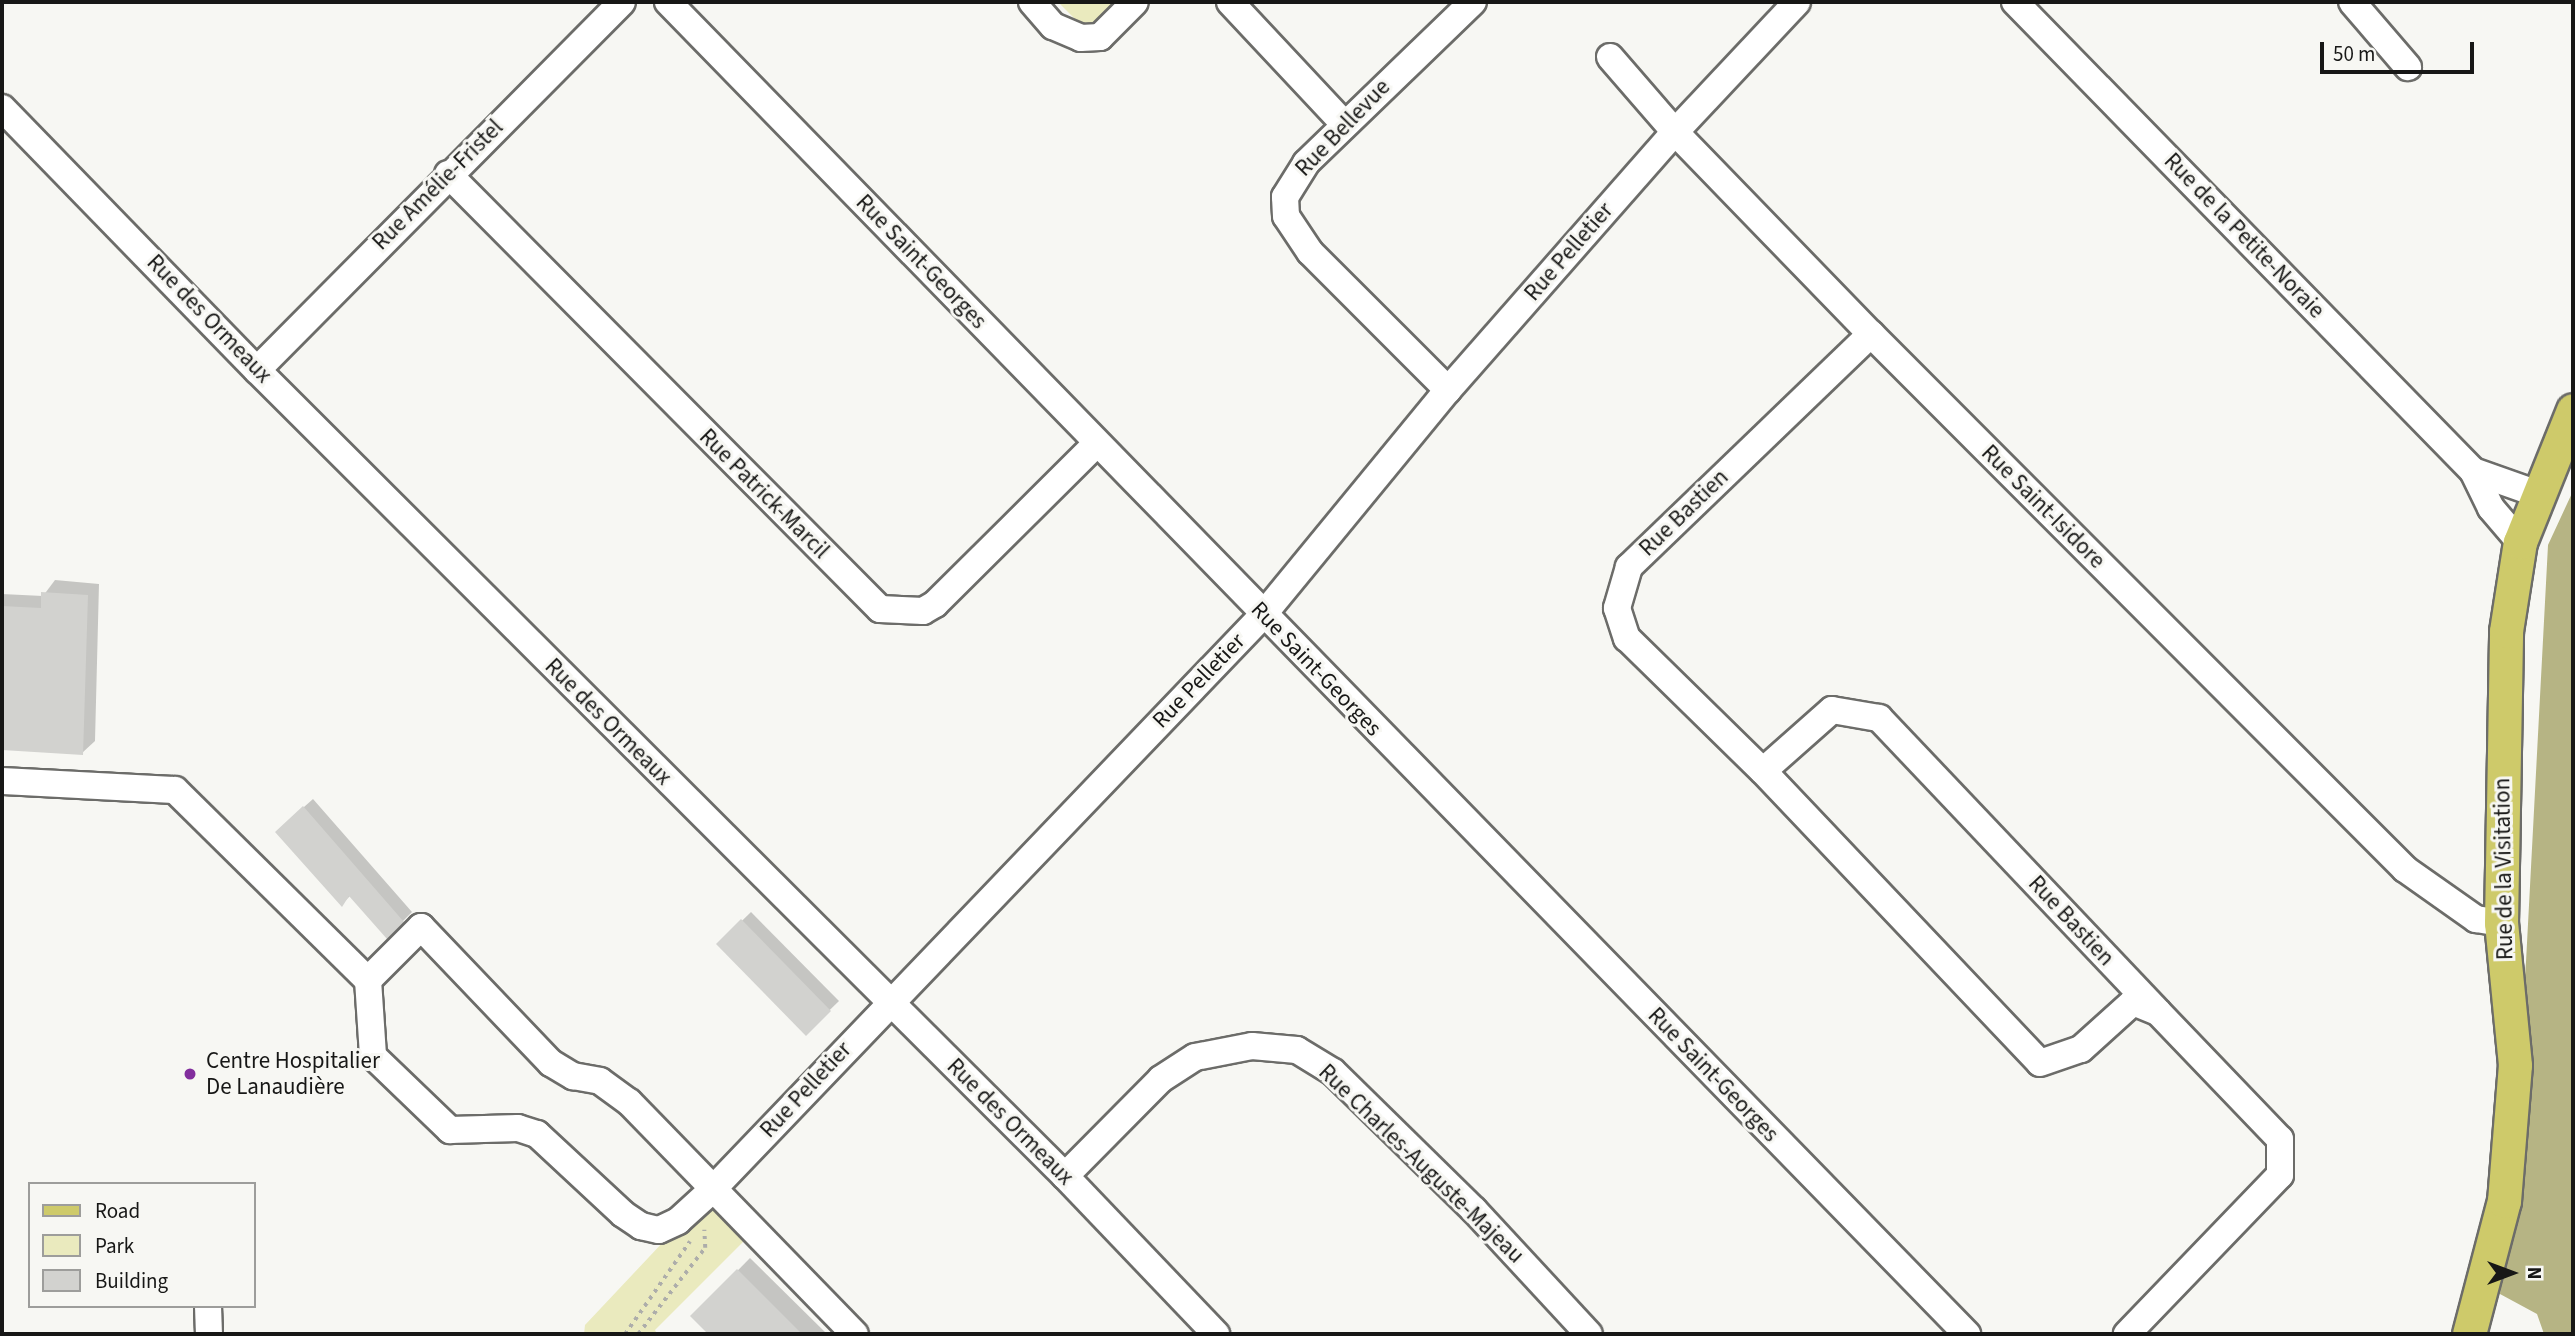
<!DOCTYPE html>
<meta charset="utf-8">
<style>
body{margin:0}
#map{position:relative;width:2575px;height:1336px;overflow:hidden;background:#f7f7f3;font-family:"Source Sans 3",sans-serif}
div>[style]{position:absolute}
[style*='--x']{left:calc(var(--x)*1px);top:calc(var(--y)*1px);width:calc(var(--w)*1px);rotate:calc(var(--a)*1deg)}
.green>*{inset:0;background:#eaeabe}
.forest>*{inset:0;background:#b6b484}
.shadow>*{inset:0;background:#0003}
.building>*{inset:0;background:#d2d2cf}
.path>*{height:3.5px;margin-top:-1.75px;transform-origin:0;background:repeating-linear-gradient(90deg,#adadaa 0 3.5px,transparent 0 8.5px)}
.roads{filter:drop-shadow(2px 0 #6c6c69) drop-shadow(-2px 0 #6c6c69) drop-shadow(0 2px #6c6c69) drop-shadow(0 -2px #6c6c69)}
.minor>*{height:26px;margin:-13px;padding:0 13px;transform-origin:13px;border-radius:13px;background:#fff}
.major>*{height:33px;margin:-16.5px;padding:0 16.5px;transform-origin:16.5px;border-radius:16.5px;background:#ceca6a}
.dots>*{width:19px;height:19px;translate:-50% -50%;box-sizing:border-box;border:4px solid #f7f7f3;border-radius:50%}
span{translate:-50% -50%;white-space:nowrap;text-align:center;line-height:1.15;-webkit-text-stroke:6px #f7f7f3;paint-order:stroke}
.street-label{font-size:23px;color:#171716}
.poi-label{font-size:23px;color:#171716}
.left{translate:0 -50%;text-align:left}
.frame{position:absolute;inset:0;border:4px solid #171716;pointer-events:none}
.legend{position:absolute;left:28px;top:1182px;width:228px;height:126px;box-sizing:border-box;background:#f7f7f3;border:2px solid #9d9d9b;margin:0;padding:9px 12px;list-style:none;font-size:21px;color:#171716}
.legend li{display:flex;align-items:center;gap:14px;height:35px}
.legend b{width:35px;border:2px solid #9d9d9b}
.north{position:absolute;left:2477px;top:1238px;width:70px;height:70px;-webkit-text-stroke:5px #f7f7f3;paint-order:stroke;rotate:90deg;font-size:19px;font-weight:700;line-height:28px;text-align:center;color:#171716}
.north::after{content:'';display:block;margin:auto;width:24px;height:32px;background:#171716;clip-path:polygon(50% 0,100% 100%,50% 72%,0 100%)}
.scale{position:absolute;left:2320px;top:42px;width:154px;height:32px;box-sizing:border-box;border:4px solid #171716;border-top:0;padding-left:9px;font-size:21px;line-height:24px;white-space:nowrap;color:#171716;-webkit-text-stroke:5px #f7f7f3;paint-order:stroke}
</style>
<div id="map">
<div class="green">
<i style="clip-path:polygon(1058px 2px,1124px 2px,1091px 35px)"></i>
<i style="clip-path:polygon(713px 1189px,754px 1231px,655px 1330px,657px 1334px,584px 1334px,585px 1325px)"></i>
</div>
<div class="forest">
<i style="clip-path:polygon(2573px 491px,2573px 1334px,2544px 1334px,2537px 1314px,2500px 1294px,2526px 962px,2548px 545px)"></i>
</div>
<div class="shadow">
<i style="clip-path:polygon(55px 580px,99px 584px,95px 741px,82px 753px,2px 749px,2px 594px,43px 596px)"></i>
<i style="clip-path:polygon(313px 799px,412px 912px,387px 937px,350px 896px,342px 904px,286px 823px)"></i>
<i style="clip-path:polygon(751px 912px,839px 1001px,806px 1033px,718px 944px)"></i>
<i style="clip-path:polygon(750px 1258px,827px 1334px,711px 1334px,693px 1316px)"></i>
</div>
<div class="building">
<i style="clip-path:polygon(41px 592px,88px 595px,83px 755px,2px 750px,2px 606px,41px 608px)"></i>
<i style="clip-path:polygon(303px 806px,404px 922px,387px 939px,349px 896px,342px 907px,275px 832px)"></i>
<i style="clip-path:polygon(741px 919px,831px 1011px,806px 1036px,716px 944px)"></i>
<i style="clip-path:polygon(737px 1269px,802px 1334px,708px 1334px,690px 1316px)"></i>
</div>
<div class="path">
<i style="--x:625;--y:1334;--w:113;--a:-55"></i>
<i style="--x:638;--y:1334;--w:109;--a:-52.1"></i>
<i style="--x:705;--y:1248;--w:18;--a:-93"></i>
</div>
<div class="roads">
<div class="minor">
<i style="--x:668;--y:2;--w:1861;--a:45.72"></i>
<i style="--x:1032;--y:2;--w:32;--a:49"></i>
<i style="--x:1053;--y:26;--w:30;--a:23"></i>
<i style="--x:1081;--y:38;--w:19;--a:-3"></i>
<i style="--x:1100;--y:37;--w:49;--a:-45"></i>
<i style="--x:1230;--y:2;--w:167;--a:46.9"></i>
<i style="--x:2015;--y:2;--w:656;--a:45.68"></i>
<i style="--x:2473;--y:471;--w:41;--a:64.1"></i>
<i style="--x:2491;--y:508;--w:45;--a:49.5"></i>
<i style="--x:2352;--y:2;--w:86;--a:49.3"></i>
<i style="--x:1610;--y:57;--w:99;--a:49.1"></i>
<i style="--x:1675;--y:132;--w:281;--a:45.9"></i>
<i style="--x:1871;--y:334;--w:756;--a:45.05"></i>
<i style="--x:2405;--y:869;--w:87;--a:35.2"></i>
<i style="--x:2476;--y:919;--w:25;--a:9"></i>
<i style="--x:2;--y:108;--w:366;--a:45.8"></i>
<i style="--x:257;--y:370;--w:1141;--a:44.93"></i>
<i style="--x:1065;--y:1176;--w:219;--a:46.3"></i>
<i style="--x:448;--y:174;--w:613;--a:45.2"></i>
<i style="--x:880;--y:609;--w:43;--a:2.7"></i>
<i style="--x:923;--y:611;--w:14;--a:-30"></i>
<i style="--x:935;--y:604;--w:228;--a:-44.8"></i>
<i style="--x:1871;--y:334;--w:336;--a:136.1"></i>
<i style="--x:1629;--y:567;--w:43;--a:106.3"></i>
<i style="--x:1617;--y:608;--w:32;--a:72"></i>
<i style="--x:1627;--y:638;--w:190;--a:44.4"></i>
<i style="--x:1763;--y:771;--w:402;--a:46.5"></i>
<i style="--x:2040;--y:1063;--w:43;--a:-18.9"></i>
<i style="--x:2081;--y:1049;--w:70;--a:-42.1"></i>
<i style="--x:2133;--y:1002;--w:27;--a:22"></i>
<i style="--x:2158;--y:1012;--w:176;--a:46.2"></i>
<i style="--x:2280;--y:1139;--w:36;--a:90"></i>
<i style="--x:2280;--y:1175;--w:221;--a:133.9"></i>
<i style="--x:257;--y:370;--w:518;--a:-45.23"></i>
<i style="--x:1448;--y:390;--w:195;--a:-135"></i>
<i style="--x:1310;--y:252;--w:43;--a:-123.7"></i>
<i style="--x:1286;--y:216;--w:19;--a:-93"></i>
<i style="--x:1285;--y:197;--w:40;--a:-58"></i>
<i style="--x:1306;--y:163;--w:232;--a:-44"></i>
<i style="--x:2473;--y:471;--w:69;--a:19.5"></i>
<i style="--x:1763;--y:771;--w:92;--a:-41.5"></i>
<i style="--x:1832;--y:710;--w:48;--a:9.7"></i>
<i style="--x:1879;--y:718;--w:401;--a:46.5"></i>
<i style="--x:2;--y:781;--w:173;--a:3"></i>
<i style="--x:175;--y:790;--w:271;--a:44.6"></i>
<i style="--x:368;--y:980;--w:76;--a:86.2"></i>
<i style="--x:373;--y:1056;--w:107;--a:43.9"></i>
<i style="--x:450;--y:1130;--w:68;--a:-1.7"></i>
<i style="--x:518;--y:1128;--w:20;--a:18"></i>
<i style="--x:537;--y:1134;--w:117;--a:42.9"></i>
<i style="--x:623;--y:1214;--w:22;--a:34"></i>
<i style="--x:641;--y:1226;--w:18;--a:13"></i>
<i style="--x:659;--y:1230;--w:21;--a:-25"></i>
<i style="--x:678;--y:1221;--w:47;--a:-42.4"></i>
<i style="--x:713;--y:1189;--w:795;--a:-46.22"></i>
<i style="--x:1263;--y:615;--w:291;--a:-50.6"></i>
<i style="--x:1448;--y:390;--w:344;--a:-48.7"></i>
<i style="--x:1675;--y:132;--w:178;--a:-46.8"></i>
<i style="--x:368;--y:980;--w:75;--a:-45"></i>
<i style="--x:421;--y:927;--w:188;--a:46.3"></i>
<i style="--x:551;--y:1063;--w:26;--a:31"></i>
<i style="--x:573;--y:1076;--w:27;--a:10"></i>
<i style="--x:600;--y:1081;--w:36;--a:36"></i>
<i style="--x:629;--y:1102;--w:324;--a:45.8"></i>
<i style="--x:1065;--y:1176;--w:136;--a:-45.3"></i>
<i style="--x:1161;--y:1079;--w:40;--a:-32.9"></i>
<i style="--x:1195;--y:1057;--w:58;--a:-10.9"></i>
<i style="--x:1252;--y:1046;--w:45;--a:5.1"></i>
<i style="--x:1297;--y:1050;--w:42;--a:31.4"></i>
<i style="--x:1333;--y:1072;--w:197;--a:44.4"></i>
<i style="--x:1474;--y:1210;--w:169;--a:47.2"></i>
<i style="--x:208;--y:1306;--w:28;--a:88"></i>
</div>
<div class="major">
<i style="--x:2469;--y:1334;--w:138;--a:-75.3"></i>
<i style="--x:2504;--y:1201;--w:136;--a:-85.4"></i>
<i style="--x:2515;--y:1065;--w:143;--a:-95.6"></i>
<i style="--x:2501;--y:923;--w:292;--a:-89"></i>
<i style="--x:2506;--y:631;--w:90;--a:-81.1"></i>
<i style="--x:2520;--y:542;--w:142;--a:-68.1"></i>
</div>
</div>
<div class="dots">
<i style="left:190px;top:1074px;background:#822e9d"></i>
</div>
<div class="street-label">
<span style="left:1343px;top:128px;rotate:-46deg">Rue Bellevue</span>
<span style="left:438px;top:185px;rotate:-45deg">Rue Amélie-Fristel</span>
<span style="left:2244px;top:236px;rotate:46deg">Rue de la Petite-Noraie</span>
<span style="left:1569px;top:252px;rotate:-49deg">Rue Pelletier</span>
<span style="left:921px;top:262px;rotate:46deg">Rue Saint-Georges</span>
<span style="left:209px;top:319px;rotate:46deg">Rue des Ormeaux</span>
<span style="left:764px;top:494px;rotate:45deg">Rue Patrick-Marcil</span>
<span style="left:2043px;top:507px;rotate:45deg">Rue Saint-Isidore</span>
<span style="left:1684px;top:513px;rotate:-44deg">Rue Bastien</span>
<span style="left:1316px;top:669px;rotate:46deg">Rue Saint-Georges</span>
<span style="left:1199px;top:681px;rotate:-46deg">Rue Pelletier</span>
<span style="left:608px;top:722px;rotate:45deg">Rue des Ormeaux</span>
<span style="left:2504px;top:869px;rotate:-91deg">Rue de la Visitation</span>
<span style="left:2071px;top:921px;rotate:47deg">Rue Bastien</span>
<span style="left:1713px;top:1075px;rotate:46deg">Rue Saint-Georges</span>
<span style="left:806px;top:1090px;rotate:-47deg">Rue Pelletier</span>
<span style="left:1010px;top:1122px;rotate:45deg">Rue des Ormeaux</span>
<span style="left:1421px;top:1164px;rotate:44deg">Rue Charles-Auguste-Majeau</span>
</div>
<div class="poi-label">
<span class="left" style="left:206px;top:1074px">Centre Hospitalier<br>De Lanaudière</span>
</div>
<div class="frame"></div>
<ul class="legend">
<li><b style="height:9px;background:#ceca6a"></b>Road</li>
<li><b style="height:19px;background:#eaeabe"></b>Park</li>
<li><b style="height:19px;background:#d2d2cf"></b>Building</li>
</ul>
<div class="north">N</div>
<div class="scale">50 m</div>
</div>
